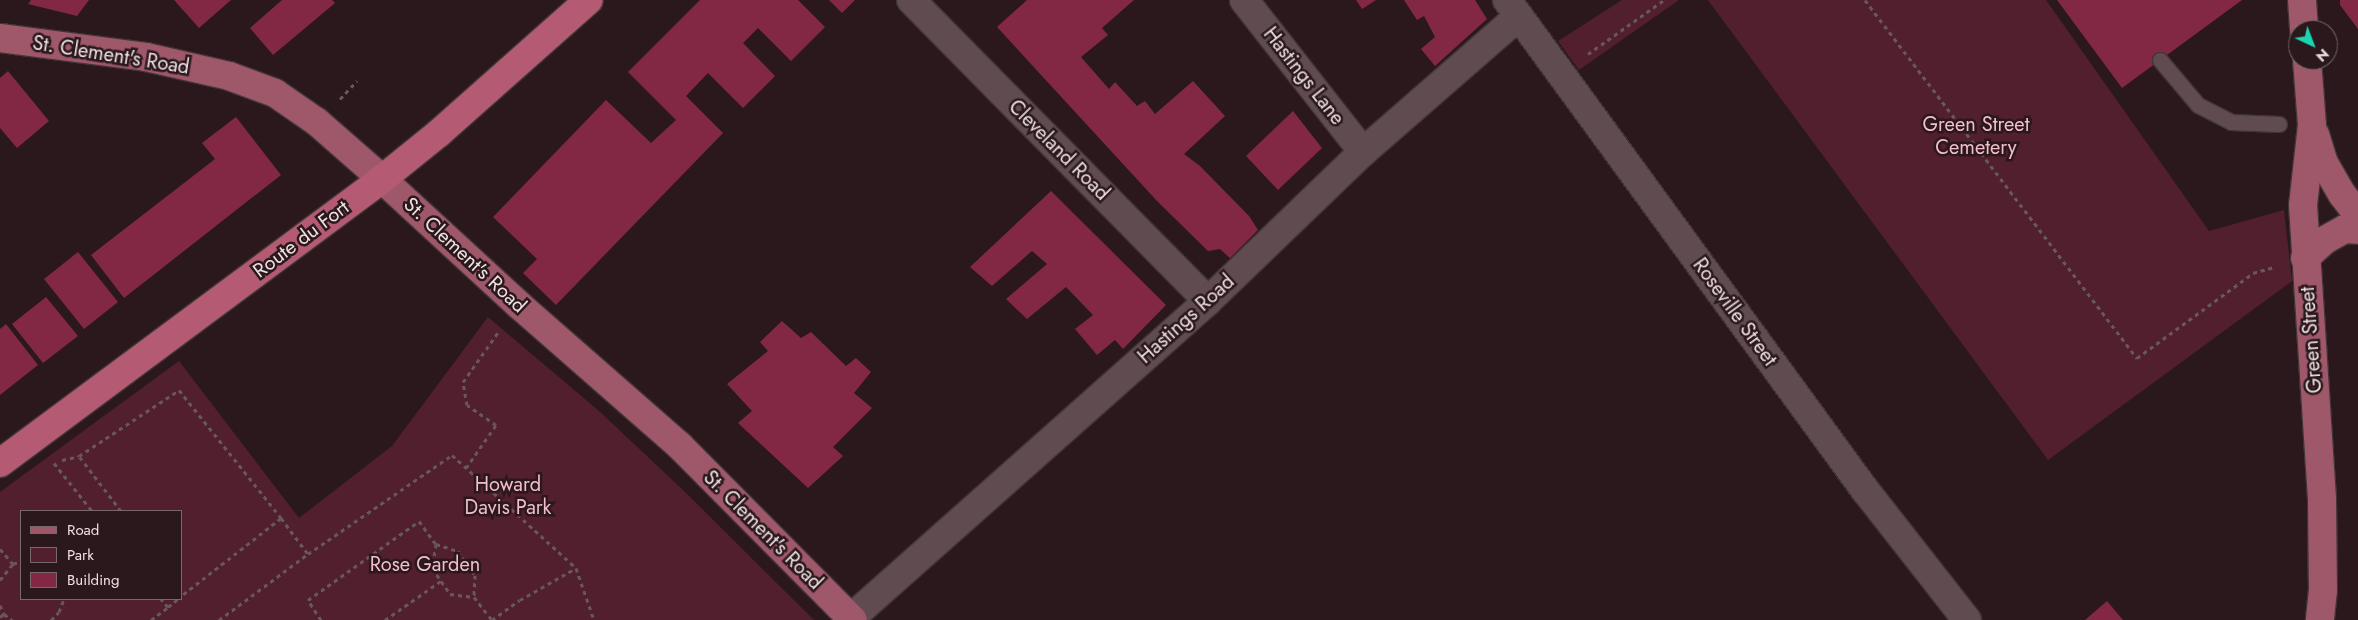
<!DOCTYPE html>
<style>
body{margin:0}
#map{position:relative;width:2358px;height:620px;overflow:hidden;background:#2a181c;font-family:Jost,sans-serif}
div>[style]{position:absolute}
[style*='--x']{left:calc(var(--x)*1px);top:calc(var(--y)*1px);width:calc(var(--w)*1px);rotate:calc(var(--a)*1deg)}
.green>*{inset:0;background:#521f2e}
.building>*{inset:0;background:#822845}
.path>*{height:3px;margin-top:-1.5px;transform-origin:0;background:repeating-linear-gradient(90deg,#68575b 0 4px,transparent 0 8px)}
.roads{filter:drop-shadow(1px 0 #423538) drop-shadow(-1px 0 #423538) drop-shadow(0 1px #423538) drop-shadow(0 -1px #423538)}
.service>*{height:15px;margin:-7.5px;padding:0 7.5px;transform-origin:7.5px;border-radius:7.5px;background:#604b50}
.minor>*{height:28px;margin:-14px;padding:0 14px;transform-origin:14px;border-radius:14px;background:#604b50}
.secondary>*{height:28px;margin:-14px;padding:0 14px;transform-origin:14px;border-radius:14px;background:#604b50}
.primary>*{height:28px;margin:-14px;padding:0 14px;transform-origin:14px;border-radius:14px;background:#9f576a}
.trunk>*{height:28px;margin:-14px;padding:0 14px;transform-origin:14px;border-radius:14px;background:#b45b73}
span{translate:-50% -50%;white-space:nowrap;text-align:center;line-height:1.15;-webkit-text-stroke:5px #2a181c;paint-order:stroke}
.street-label{font-size:20px;color:#eee1e4}
.park-label{font-size:20px;color:#f3bec9}
.legend{position:absolute;left:20px;top:510px;width:162px;height:90px;box-sizing:border-box;background:#2a181c;border:1px solid #78686c;margin:0;padding:6px 9px;list-style:none;font-size:15px;color:#eee1e4}
.legend li{display:flex;align-items:center;gap:10px;height:25px}
.legend b{width:25px;border:1px solid #78686c}
.north{position:absolute;left:2288px;top:20px;width:50px;height:50px;box-sizing:border-box;background:#2a181c;border:1px solid #78686c;border-radius:50%;rotate:137deg;font-size:14px;font-weight:700;line-height:20px;text-align:center;color:#eee1e4}
.north::after{content:'';display:block;margin:auto;width:18px;height:22px;background:#1ad5b2;clip-path:polygon(50% 0,100% 100%,50% 72%,0 100%)}
</style>
<div id="map">
<div class="green">
<i style="clip-path:polygon(1622px 0,1679px 0,1579px 70px,1558px 41px)"></i>
<i style="clip-path:polygon(1708px 0,2046px 0,2209px 231px,2284px 210px,2292px 281px,2048px 460px)"></i>
<i style="clip-path:polygon(evenodd,488px 317px,599px 411px,684px 491px,814px 620px,0 620px,0 492px,179px 361px,299px 518px,392px 446px,488px 317px,21px 511px,181px 511px,181px 599px,21px 599px,21px 511px)"></i>
</div>
<div class="building">
<i style="clip-path:polygon(31px 0,89px 0,77px 16px,28px 4px)"></i>
<i style="clip-path:polygon(174px 0,231px 0,199px 28px)"></i>
<i style="clip-path:polygon(282px 0,332px 0,335px 3px,273px 55px,250px 28px)"></i>
<i style="clip-path:polygon(700px 0,798px 0,825px 27px,791px 61px,758px 28px,743px 43px,775px 76px,743px 108px,708px 73px,686px 96px,723px 133px,556px 305px,523px 273px,537px 259px,493px 217px,606px 100px,651px 143px,676px 120px,628px 72px)"></i>
<i style="clip-path:polygon(829px 0,855px 0,842px 13px)"></i>
<i style="clip-path:polygon(1027px 0,1134px 0,1102px 28px,1108px 35px,1081px 57px,1109px 89px,1115px 82px,1137px 106px,1145px 101px,1155px 114px,1193px 81px,1225px 116px,1184px 154px,1200px 166px,1249px 216px,1258px 230px,1230px 258px,1220px 249px,1208px 251px,1157px 201px,997px 27px)"></i>
<i style="clip-path:polygon(1356px 0,1376px 0,1362px 9px)"></i>
<i style="clip-path:polygon(1404px 0,1475px 0,1487px 19px,1435px 66px,1421px 49px,1435px 37px,1424px 16px,1417px 20px)"></i>
<i style="clip-path:polygon(2057px 0,2242px 0,2122px 88px)"></i>
<i style="clip-path:polygon(2340px 0,2358px 0,2358px 29px,2340px 5px)"></i>
<i style="clip-path:polygon(8px 71px,49px 121px,17px 148px,0 128px,0 78px)"></i>
<i style="clip-path:polygon(1293px 111px,1322px 148px,1278px 190px,1246px 156px)"></i>
<i style="clip-path:polygon(236px 117px,281px 175px,124px 298px,91px 255px,215px 159px,202px 143px)"></i>
<i style="clip-path:polygon(1051px 191px,1166px 305px,1123px 349px,1115px 340px,1097px 355px,1075px 329px,1093px 315px,1066px 287px,1027px 319px,1006px 299px,1047px 264px,1032px 251px,992px 286px,970px 267px)"></i>
<i style="clip-path:polygon(78px 252px,118px 302px,84px 329px,44px 279px)"></i>
<i style="clip-path:polygon(46px 297px,78px 336px,43px 363px,12px 324px)"></i>
<i style="clip-path:polygon(782px 321px,801px 338px,811px 332px,846px 366px,856px 358px,871px 372px,854px 393px,872px 408px,833px 447px,843px 456px,808px 488px,738px 423px,752px 411px,727px 384px,768px 351px,760px 342px)"></i>
<i style="clip-path:polygon(6px 324px,38px 365px,0 395px,0 329px)"></i>
<i style="clip-path:polygon(2107px 601px,2123px 620px,2085px 620px)"></i>
</div>
<div class="path">
<i style="--x:1865;--y:0;--w:450;--a:52.8"></i>
<i style="--x:2137;--y:358;--w:144;--a:-36.2"></i>
<i style="--x:2253;--y:273;--w:22;--a:-16"></i>
<i style="--x:1588;--y:54;--w:93;--a:-35.4"></i>
<i style="--x:340;--y:99;--w:25;--a:-47"></i>
<i style="--x:62;--y:460;--w:17;--a:-13"></i>
<i style="--x:54;--y:463;--w:61;--a:51.6"></i>
<i style="--x:466;--y:468;--w:52;--a:-55.1"></i>
<i style="--x:496;--y:425;--w:35;--a:-145"></i>
<i style="--x:467;--y:405;--w:23;--a:-100"></i>
<i style="--x:463;--y:382;--w:62;--a:-54.8"></i>
<i style="--x:121;--y:511;--w:69;--a:-127.4"></i>
<i style="--x:79;--y:456;--w:120;--a:-33.4"></i>
<i style="--x:179;--y:390;--w:164;--a:51.4"></i>
<i style="--x:281;--y:518;--w:127;--a:142"></i>
<i style="--x:281;--y:518;--w:45;--a:53.1"></i>
<i style="--x:436;--y:544;--w:23;--a:18"></i>
<i style="--x:458;--y:551;--w:29;--a:55"></i>
<i style="--x:475;--y:575;--w:22;--a:93"></i>
<i style="--x:0;--y:549;--w:20;--a:49"></i>
<i style="--x:0;--y:580;--w:21;--a:-51"></i>
<i style="--x:13;--y:564;--w:9;--a:-21"></i>
<i style="--x:0;--y:605;--w:10;--a:66"></i>
<i style="--x:4;--y:614;--w:10;--a:37"></i>
<i style="--x:168;--y:607;--w:13;--a:-39"></i>
<i style="--x:0;--y:617;--w:5;--a:-37"></i>
<i style="--x:51;--y:620;--w:11;--a:-45"></i>
<i style="--x:59;--y:612;--w:14;--a:-69"></i>
<i style="--x:151;--y:620;--w:21;--a:-37"></i>
<i style="--x:168;--y:607;--w:11;--a:-131"></i>
<i style="--x:219;--y:620;--w:111;--a:-36.6"></i>
<i style="--x:308;--y:554;--w:175;--a:-34.5"></i>
<i style="--x:452;--y:455;--w:168;--a:42.3"></i>
<i style="--x:576;--y:568;--w:55;--a:70.9"></i>
<i style="--x:321;--y:620;--w:24;--a:-123"></i>
<i style="--x:308;--y:600;--w:136;--a:-35.4"></i>
<i style="--x:419;--y:521;--w:29;--a:54"></i>
<i style="--x:436;--y:544;--w:24;--a:99"></i>
<i style="--x:432;--y:568;--w:32;--a:55"></i>
<i style="--x:450;--y:594;--w:24;--a:7"></i>
<i style="--x:474;--y:597;--w:29;--a:52"></i>
<i style="--x:385;--y:620;--w:68;--a:-34.9"></i>
<i style="--x:492;--y:620;--w:34;--a:-36"></i>
<i style="--x:520;--y:600;--w:64;--a:-29.7"></i>
</div>
<div class="roads">
<div class="service">
<i style="--x:2160;--y:60;--w:59;--a:49.8"></i>
<i style="--x:2198;--y:105;--w:37;--a:27"></i>
<i style="--x:2231;--y:122;--w:48;--a:2.4"></i>
</div>
<div class="minor">
<i style="--x:911;--y:0;--w:423;--a:45.4"></i>
<i style="--x:1244;--y:0;--w:193;--a:51.9"></i>
</div>
<div class="secondary">
<i style="--x:1507;--y:0;--w:607;--a:53.85"></i>
<i style="--x:1865;--y:490;--w:165;--a:51.9"></i>
<i style="--x:851;--y:618;--w:477;--a:-41.6"></i>
<i style="--x:1208;--y:301;--w:215;--a:-43.9"></i>
<i style="--x:1363;--y:152;--w:206;--a:-41.1"></i>
</div>
<div class="primary">
<i style="--x:2302;--y:0;--w:30;--a:86"></i>
<i style="--x:0;--y:38;--w:147;--a:7.4"></i>
<i style="--x:146;--y:57;--w:85;--a:12.9"></i>
<i style="--x:229;--y:76;--w:49;--a:20.3"></i>
<i style="--x:275;--y:93;--w:51;--a:34.6"></i>
<i style="--x:317;--y:122;--w:86;--a:41.2"></i>
<i style="--x:382;--y:179;--w:186;--a:42.6"></i>
<i style="--x:519;--y:305;--w:214;--a:41.2"></i>
<i style="--x:680;--y:446;--w:245;--a:45.2"></i>
<i style="--x:2307;--y:60;--w:65;--a:85.6"></i>
<i style="--x:2312;--y:125;--w:81;--a:96.4"></i>
<i style="--x:2303;--y:205;--w:295;--a:86.3"></i>
<i style="--x:2322;--y:499;--w:91;--a:89.4"></i>
<i style="--x:2323;--y:590;--w:30;--a:96"></i>
<i style="--x:2315;--y:134;--w:30;--a:73"></i>
<i style="--x:2324;--y:163;--w:36;--a:60"></i>
<i style="--x:2342;--y:194;--w:26;--a:53"></i>
<i style="--x:2305;--y:258;--w:27;--a:-42"></i>
<i style="--x:2325;--y:240;--w:23;--a:-29"></i>
<i style="--x:2345;--y:229;--w:13;--a:4"></i>
</div>
<div class="trunk">
<i style="--x:0;--y:463;--w:476;--a:-36.6"></i>
<i style="--x:382;--y:179;--w:73;--a:-38.9"></i>
<i style="--x:439;--y:133;--w:200;--a:-41.6"></i>
</div>
</div>
<div class="street-label">
<span style="left:111px;top:55px;rotate:9deg">St. Clement's Road</span>
<span style="left:1304px;top:76px;rotate:52deg">Hastings Lane</span>
<span style="left:1059px;top:150px;rotate:45deg">Cleveland Road</span>
<span style="left:301px;top:239px;rotate:-37deg">Route du Fort</span>
<span style="left:465px;top:255px;rotate:43deg">St. Clement's Road</span>
<span style="left:1735px;top:312px;rotate:54deg">Roseville Street</span>
<span style="left:1186px;top:319px;rotate:-42deg">Hastings Road</span>
<span style="left:2311px;top:340px;rotate:-94deg">Green Street</span>
<span style="left:763px;top:530px;rotate:45deg">St. Clement's Road</span>
</div>
<div class="park-label">
<span style="left:1976px;top:136px">Green Street<br>Cemetery</span>
<span style="left:508px;top:496px">Howard<br>Davis Park</span>
<span style="left:425px;top:564px">Rose Garden</span>
</div>
<ul class="legend">
<li><b style="height:6px;background:#9f576a"></b>Road</li>
<li><b style="height:14px;background:#521f2e"></b>Park</li>
<li><b style="height:14px;background:#822845"></b>Building</li>
</ul>
<div class="north">N</div>
</div>
